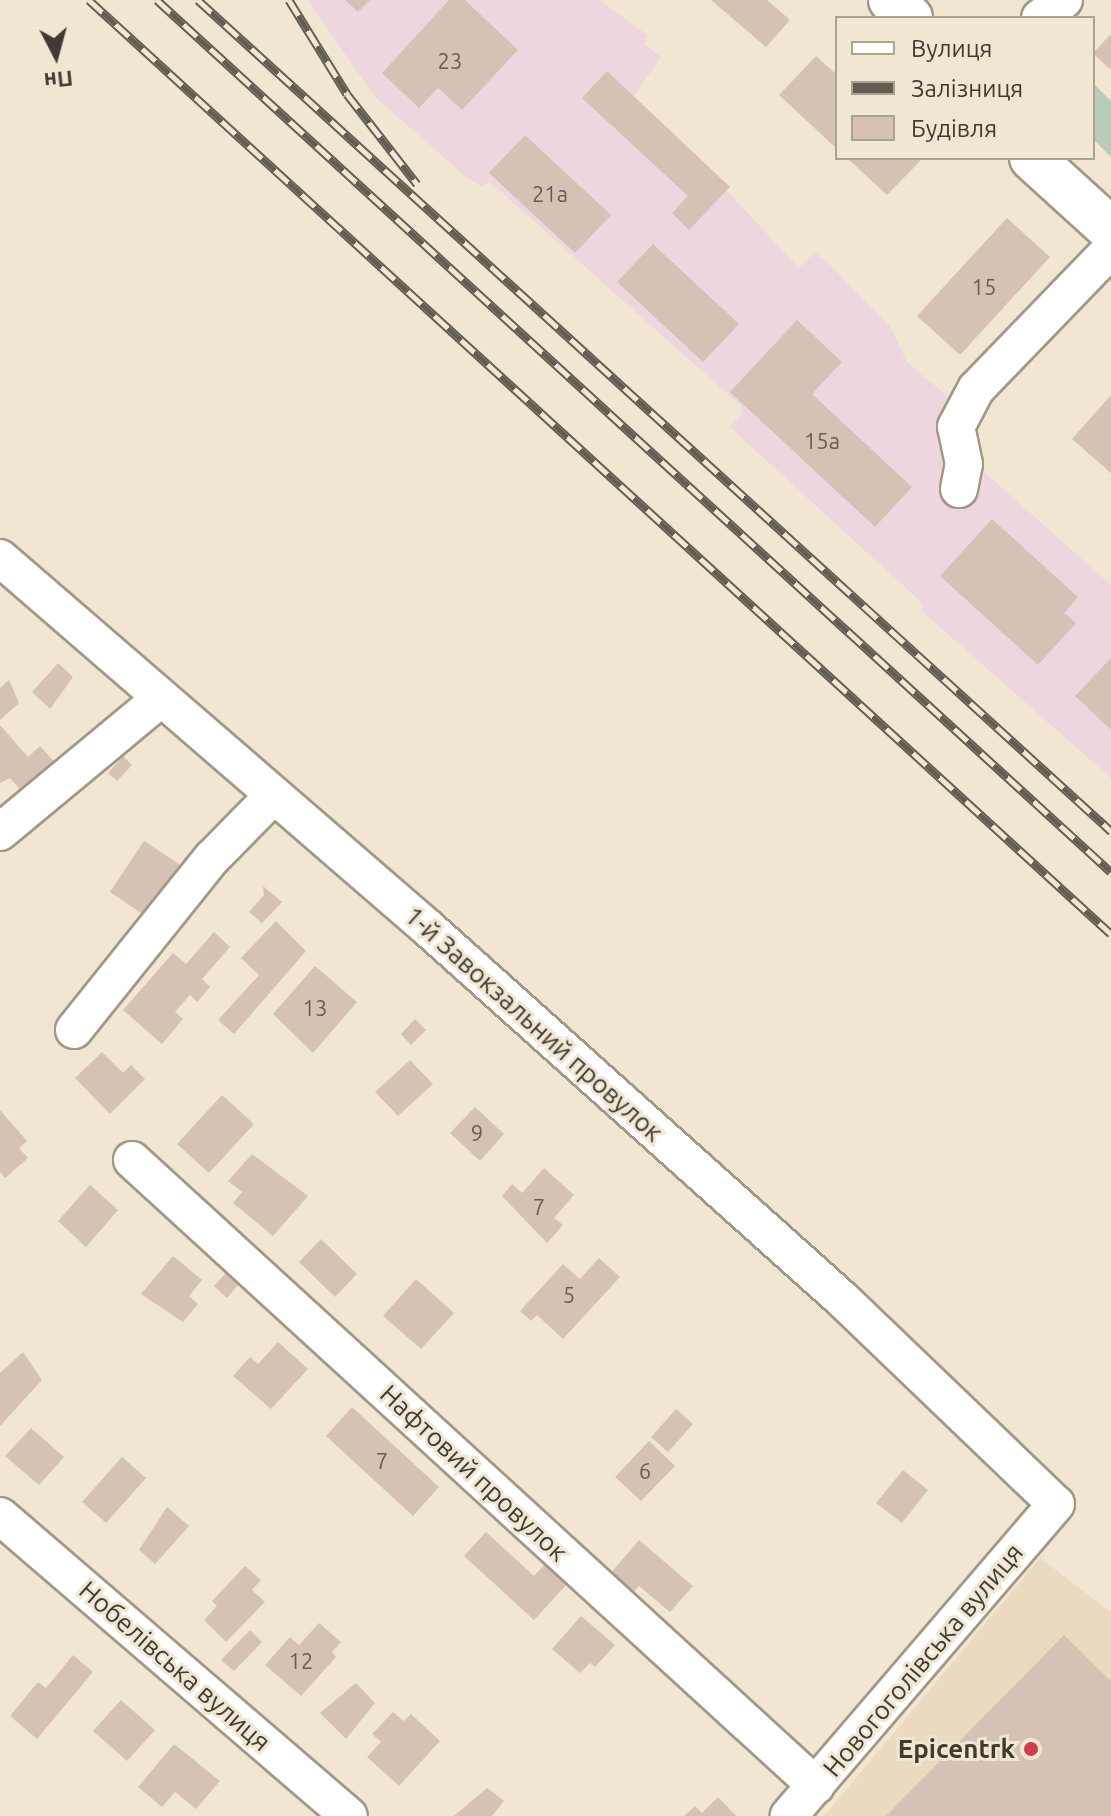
<!DOCTYPE html>
<meta charset="utf-8">
<style>
body{margin:0}
#map{position:relative;width:1111px;height:1816px;overflow:hidden;background:#f1e6d2;font-family:Ubuntu,sans-serif}
div>[style]{position:absolute}
[style*='--x']{left:calc(var(--x)*1px);top:calc(var(--y)*1px);width:calc(var(--w)*1px);rotate:calc(var(--a)*1deg)}
.built>*{inset:0;background:#eadbc0}
.industrial>*{inset:0;background:#eed6df}
.green>*{inset:0;background:#bacbb8}
.building>*{inset:0;background:#d6c2b5}
.roads{filter:drop-shadow(2px 0 #a29885) drop-shadow(-2px 0 #a29885) drop-shadow(0 2px #a29885) drop-shadow(0 -2px #a29885)}
.minor>*{height:36px;margin:-18px;padding:0 18px;transform-origin:18px;border-radius:18px;background:#fff}
.major>*{height:44px;margin:-22px;padding:0 22px;transform-origin:22px;border-radius:22px;background:#fff}
.rail>*{height:9px;margin-top:-4.5px;transform-origin:0;background:repeating-linear-gradient(90deg,#f1e6d2 0 18px,#635e54 0 36px);box-sizing:border-box;border-block:2px solid #635e54}
.dots>*{width:22px;height:22px;translate:-50% -50%;box-sizing:border-box;border:4px solid #f1e6d2;border-radius:50%}
span{translate:-50% -50%;white-space:nowrap;text-align:center;line-height:1.15;-webkit-text-stroke:6px #f1e6d2;paint-order:stroke}
.number-label{font-size:22px;color:#655d54}
.number-label span{-webkit-text-stroke-width:0}
.street-label{font-size:26px;color:#3f3b33}
.poi-label{font-size:26px;color:#3f3b33;font-weight:700}
.right{translate:-100% -50%;text-align:right}
.legend{position:absolute;left:835px;top:16px;width:260px;height:144px;box-sizing:border-box;background:#f1e6d2;border:2px solid #aaa292;margin:0;padding:10px 14px;list-style:none;font-size:24px;color:#3f3b33}
.legend li{display:flex;align-items:center;gap:16px;height:40px}
.legend b{width:40px;border:2px solid #aaa292}
.north{position:absolute;left:16px;top:16px;width:80px;height:80px;-webkit-text-stroke:6px #f1e6d2;paint-order:stroke;rotate:174deg;font-size:22px;font-weight:700;line-height:32px;text-align:center;color:#3f3b33}
.north::after{content:'';display:block;margin:auto;width:28px;height:36px;background:#3f3b33;clip-path:polygon(50% 0,100% 100%,50% 72%,0 100%)}
</style>
<div id="map">
<div class="built">
<i style="clip-path:polygon(1040px 1558px,1111px 1612px,1111px 1816px,824px 1816px)"></i>
</div>
<div class="industrial">
<i style="clip-path:polygon(308px 0,600px 0,647px 35px,645px 45px,661px 57px,629px 103px,729px 193px,799px 268px,815px 252px,831px 266px,890px 326px,907px 362px,977px 421px,982px 470px,1111px 585px,1111px 778px,924px 613px,921px 602px,730px 427px,743px 413px,741px 406px,489px 181px,482px 187px,466px 177px,374px 96px)"></i>
</div>
<div class="green">
<i style="clip-path:polygon(1093px 83px,1111px 101px,1111px 157px,1093px 139px)"></i>
</div>
<div class="building">
<i style="clip-path:polygon(345px 0,370px 0,358px 12px)"></i>
<i style="clip-path:polygon(449px 0,465px 0,518px 50px,462px 110px,438px 88px,419px 108px,382px 73px)"></i>
<i style="clip-path:polygon(711px 0,767px 0,790px 20px,766px 47px)"></i>
<i style="clip-path:polygon(1111px 34px,1111px 67px,1109px 69px,1093px 53px)"></i>
<i style="clip-path:polygon(816px 56px,837px 75px,837px 149px,779px 95px)"></i>
<i style="clip-path:polygon(607px 71px,730px 187px,689px 230px,672px 213px,688px 196px,582px 98px)"></i>
<i style="clip-path:polygon(525px 135px,611px 215px,575px 253px,489px 173px)"></i>
<i style="clip-path:polygon(847px 158px,923px 158px,887px 195px)"></i>
<i style="clip-path:polygon(1007px 218px,1050px 257px,960px 355px,917px 316px)"></i>
<i style="clip-path:polygon(653px 244px,739px 324px,703px 362px,617px 282px)"></i>
<i style="clip-path:polygon(797px 320px,842px 362px,812px 394px,912px 487px,875px 527px,730px 392px)"></i>
<i style="clip-path:polygon(1111px 395px,1111px 473px,1072px 439px)"></i>
<i style="clip-path:polygon(992px 519px,1078px 597px,1064px 613px,1076px 623px,1038px 665px,940px 576px)"></i>
<i style="clip-path:polygon(1111px 658px,1111px 730px,1075px 696px)"></i>
<i style="clip-path:polygon(58px 663px,73px 677px,50px 709px,32px 692px)"></i>
<i style="clip-path:polygon(9px 680px,19px 703px,0 720px,0 688px)"></i>
<i style="clip-path:polygon(0 725px,28px 757px,40px 746px,60px 768px,27px 797px,10px 778px,0 783px)"></i>
<i style="clip-path:polygon(123px 756px,132px 765px,117px 781px,108px 773px)"></i>
<i style="clip-path:polygon(144px 841px,182px 866px,147px 917px,110px 892px)"></i>
<i style="clip-path:polygon(263px 886px,282px 902px,262px 923px,249px 912px,264px 895px)"></i>
<i style="clip-path:polygon(276px 921px,306px 951px,234px 1034px,218px 1020px,259px 975px,241px 958px)"></i>
<i style="clip-path:polygon(214px 932px,230px 947px,202px 979px,210px 987px,197px 1002px,190px 995px,175px 1012px,183px 1019px,162px 1044px,123px 1010px,173px 953px,186px 964px)"></i>
<i style="clip-path:polygon(315px 966px,357px 1002px,313px 1053px,273px 1014px)"></i>
<i style="clip-path:polygon(415px 1019px,426px 1030px,411px 1045px,401px 1034px)"></i>
<i style="clip-path:polygon(102px 1052px,123px 1073px,131px 1065px,145px 1079px,110px 1114px,75px 1078px)"></i>
<i style="clip-path:polygon(410px 1060px,433px 1084px,398px 1116px,375px 1092px)"></i>
<i style="clip-path:polygon(222px 1095px,254px 1124px,209px 1173px,177px 1144px)"></i>
<i style="clip-path:polygon(475px 1107px,504px 1134px,480px 1161px,450px 1133px)"></i>
<i style="clip-path:polygon(0 1110px,27px 1141px,19px 1148px,28px 1158px,5px 1178px,0 1172px)"></i>
<i style="clip-path:polygon(252px 1154px,308px 1196px,273px 1236px,233px 1203px,242px 1192px,228px 1181px)"></i>
<i style="clip-path:polygon(544px 1168px,574px 1195px,554px 1218px,563px 1225px,547px 1243px,502px 1196px,512px 1184px,522px 1193px)"></i>
<i style="clip-path:polygon(90px 1185px,118px 1210px,86px 1247px,58px 1221px)"></i>
<i style="clip-path:polygon(321px 1239px,357px 1274px,335px 1297px,299px 1262px)"></i>
<i style="clip-path:polygon(173px 1256px,202px 1280px,189px 1296px,198px 1304px,183px 1322px,141px 1294px)"></i>
<i style="clip-path:polygon(599px 1258px,620px 1277px,563px 1339px,537px 1315px,531px 1321px,520px 1311px,563px 1264px,580px 1279px)"></i>
<i style="clip-path:polygon(232px 1266px,244px 1278px,227px 1298px,214px 1286px)"></i>
<i style="clip-path:polygon(416px 1279px,454px 1313px,421px 1349px,383px 1316px)"></i>
<i style="clip-path:polygon(278px 1342px,308px 1369px,271px 1409px,233px 1376px,250px 1357px,258px 1364px)"></i>
<i style="clip-path:polygon(23px 1352px,42px 1380px,0 1426px,0 1373px)"></i>
<i style="clip-path:polygon(352px 1407px,439px 1487px,413px 1516px,326px 1436px)"></i>
<i style="clip-path:polygon(676px 1409px,693px 1424px,668px 1452px,651px 1437px)"></i>
<i style="clip-path:polygon(31px 1428px,64px 1457px,39px 1485px,5px 1456px)"></i>
<i style="clip-path:polygon(649px 1441px,675px 1466px,641px 1501px,615px 1477px)"></i>
<i style="clip-path:polygon(122px 1457px,146px 1478px,106px 1523px,82px 1502px)"></i>
<i style="clip-path:polygon(903px 1470px,928px 1490px,902px 1523px,876px 1503px)"></i>
<i style="clip-path:polygon(167px 1507px,189px 1526px,155px 1564px,139px 1550px)"></i>
<i style="clip-path:polygon(486px 1532px,534px 1576px,547px 1562px,569px 1582px,534px 1620px,464px 1556px)"></i>
<i style="clip-path:polygon(639px 1540px,693px 1586px,670px 1612px,639px 1586px,632px 1594px,610px 1574px)"></i>
<i style="clip-path:polygon(245px 1566px,261px 1580px,252px 1590px,265px 1602px,226px 1642px,204px 1620px,217px 1606px,212px 1601px)"></i>
<i style="clip-path:polygon(581px 1616px,615px 1645px,595px 1667px,590px 1663px,580px 1673px,552px 1649px)"></i>
<i style="clip-path:polygon(319px 1623px,341px 1642px,332px 1652px,336px 1657px,301px 1696px,265px 1665px,290px 1637px,299px 1645px)"></i>
<i style="clip-path:polygon(250px 1630px,262px 1642px,234px 1671px,221px 1660px)"></i>
<i style="clip-path:polygon(1064px 1635px,1111px 1681px,1111px 1816px,886px 1816px)"></i>
<i style="clip-path:polygon(73px 1655px,93px 1672px,37px 1739px,10px 1716px,38px 1682px,46px 1688px)"></i>
<i style="clip-path:polygon(356px 1683px,375px 1703px,346px 1739px,320px 1713px)"></i>
<i style="clip-path:polygon(121px 1700px,155px 1730px,127px 1761px,93px 1731px)"></i>
<i style="clip-path:polygon(393px 1712px,404px 1721px,411px 1714px,440px 1741px,399px 1786px,367px 1757px,381px 1742px,372px 1734px)"></i>
<i style="clip-path:polygon(174px 1744px,220px 1781px,196px 1809px,175px 1792px,162px 1807px,138px 1787px)"></i>
<i style="clip-path:polygon(487px 1788px,504px 1801px,492px 1816px,454px 1816px)"></i>
<i style="clip-path:polygon(718px 1797px,736px 1816px,684px 1816px,695px 1806px,702px 1813px)"></i>
</div>
<div class="roads">
<div class="minor">
<i style="--x:1040;--y:18;--w:30;--a:-37"></i>
<i style="--x:959;--y:489;--w:25;--a:-79"></i>
<i style="--x:964;--y:464;--w:38;--a:-102"></i>
<i style="--x:956;--y:427;--w:43;--a:-62.2"></i>
<i style="--x:976;--y:389;--w:194;--a:-46"></i>
<i style="--x:0;--y:558;--w:567;--a:40.85"></i>
<i style="--x:429;--y:929;--w:554;--a:41.86"></i>
<i style="--x:842;--y:1299;--w:296;--a:43.8"></i>
<i style="--x:1056;--y:1504;--w:411;--a:130.6"></i>
<i style="--x:0;--y:832;--w:207;--a:-39.7"></i>
<i style="--x:74;--y:1030;--w:221;--a:-51.3"></i>
<i style="--x:212;--y:858;--w:84;--a:-45.5"></i>
<i style="--x:132;--y:1160;--w:927;--a:42.46"></i>
<i style="--x:0;--y:1516;--w:460;--a:40.7"></i>
</div>
<div class="major">
<i style="--x:891;--y:0;--w:26;--a:43"></i>
<i style="--x:1032;--y:158;--w:107;--a:42.3"></i>
</div>
</div>
<div class="rail">
<i style="--x:89;--y:0;--w:1384;--a:42.42"></i>
<i style="--x:157;--y:0;--w:1292;--a:42.43"></i>
<i style="--x:198;--y:0;--w:1235;--a:42.31"></i>
<i style="--x:289;--y:0;--w:110;--a:58.3"></i>
<i style="--x:347;--y:94;--w:114;--a:52.1"></i>
</div>
<div class="dots">
<i style="left:1031px;top:1749px;background:#cf3e4c"></i>
</div>
<div class="number-label">
<span style="left:450px;top:61px">23</span>
<span style="left:550px;top:194px">21а</span>
<span style="left:984px;top:287px">15</span>
<span style="left:822px;top:441px">15а</span>
<span style="left:315px;top:1008px">13</span>
<span style="left:477px;top:1133px">9</span>
<span style="left:539px;top:1207px">7</span>
<span style="left:569px;top:1295px">5</span>
<span style="left:382px;top:1461px">7</span>
<span style="left:645px;top:1471px">6</span>
<span style="left:301px;top:1661px">12</span>
</div>
<div class="street-label">
<span style="left:534px;top:1024px;rotate:42deg">1-й Завокзальний провулок</span>
<span style="left:474px;top:1473px;rotate:43deg">Нафтовий провулок</span>
<span style="left:923px;top:1660px;rotate:-50deg">Новогоголівська вулиця</span>
<span style="left:175px;top:1666px;rotate:41deg">Нобелівська вулиця</span>
</div>
<div class="poi-label">
<span class="right" style="left:1015px;top:1749px">Epicentrk</span>
</div>
<ul class="legend">
<li><b style="height:10px;background:#fff"></b>Вулиця</li>
<li><b style="height:10px;background:#635e54"></b>Залізниця</li>
<li><b style="height:22px;background:#d6c2b5"></b>Будівля</li>
</ul>
<div class="north">Пн</div>
</div>
